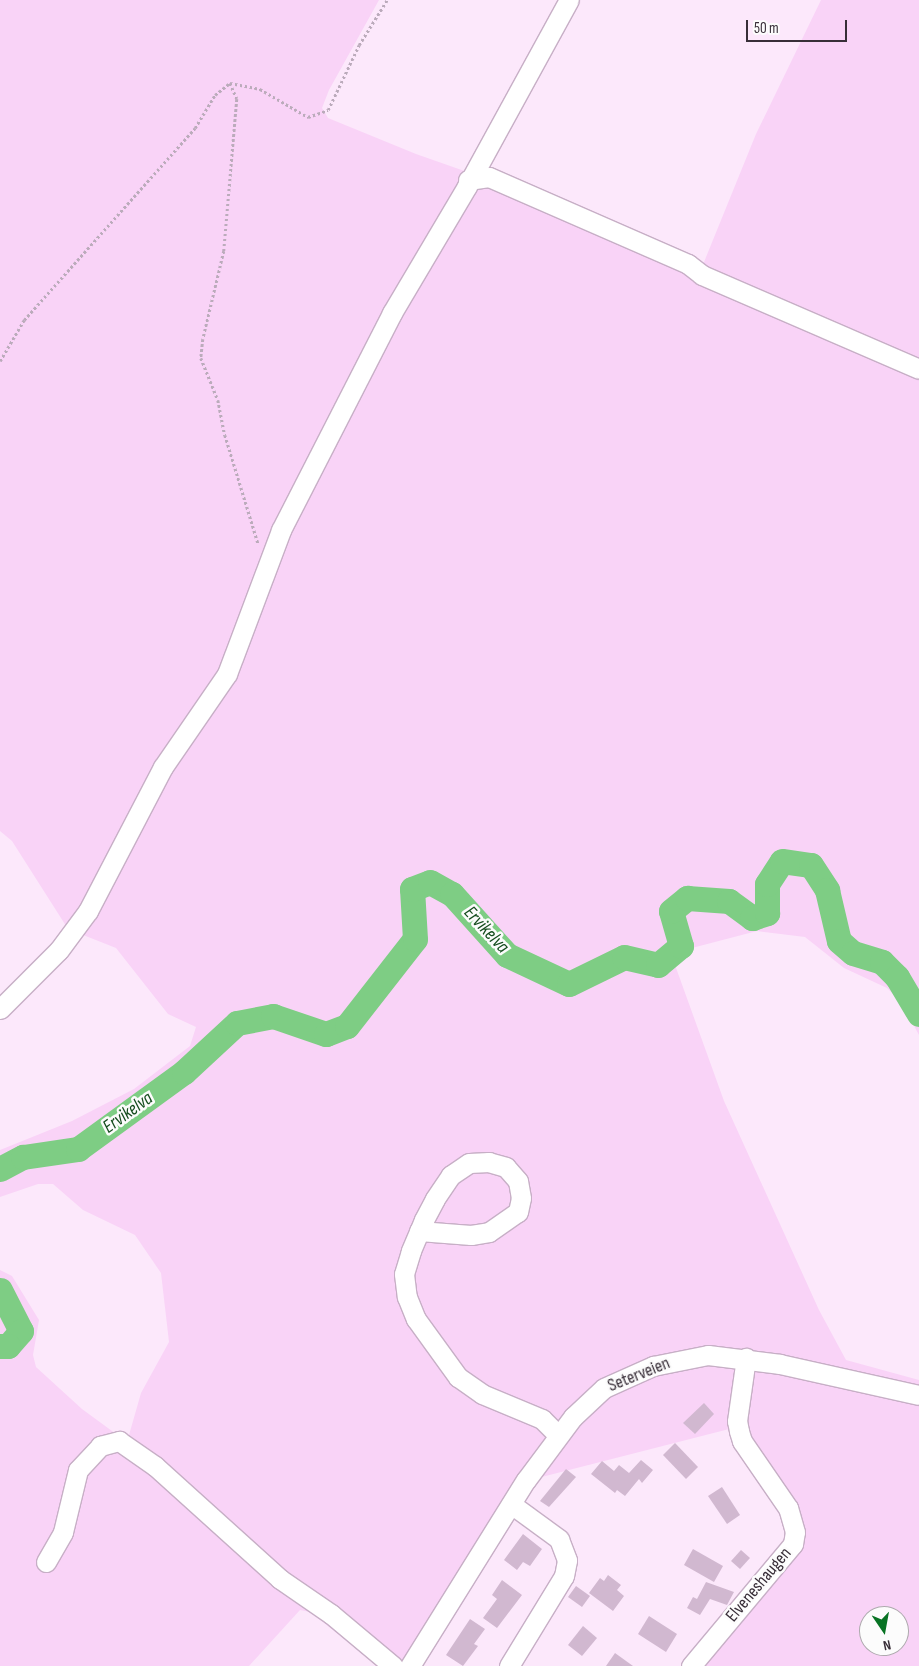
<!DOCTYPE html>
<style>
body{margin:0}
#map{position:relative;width:919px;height:1666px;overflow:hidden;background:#fce8fb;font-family:"Sofia Sans Condensed",sans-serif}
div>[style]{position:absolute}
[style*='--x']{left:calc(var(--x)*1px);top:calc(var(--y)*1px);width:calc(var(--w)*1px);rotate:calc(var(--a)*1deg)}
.green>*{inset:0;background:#f9d3f7}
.river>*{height:25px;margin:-12.5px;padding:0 12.5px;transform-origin:12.5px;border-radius:12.5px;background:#7ecd84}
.building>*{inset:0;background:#d1b8d0}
.path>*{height:2.5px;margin-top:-1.25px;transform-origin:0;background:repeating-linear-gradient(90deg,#bbabbb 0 2.5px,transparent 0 5px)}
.roads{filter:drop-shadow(1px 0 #c7afc6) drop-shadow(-1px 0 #c7afc6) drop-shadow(0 1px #c7afc6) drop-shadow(0 -1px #c7afc6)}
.minor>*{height:19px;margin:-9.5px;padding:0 9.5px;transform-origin:9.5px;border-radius:9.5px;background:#fff}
span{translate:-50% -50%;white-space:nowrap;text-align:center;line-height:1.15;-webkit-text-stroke:5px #fcfcfc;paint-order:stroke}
.street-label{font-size:18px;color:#382e38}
.water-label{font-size:19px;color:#154d1e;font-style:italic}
.north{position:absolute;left:859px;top:1606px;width:50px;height:50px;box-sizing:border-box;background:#fcfcfc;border:1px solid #aeaaae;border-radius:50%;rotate:168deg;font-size:14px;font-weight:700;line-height:20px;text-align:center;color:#382e38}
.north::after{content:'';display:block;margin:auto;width:18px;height:22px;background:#087324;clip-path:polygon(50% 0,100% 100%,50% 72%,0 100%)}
.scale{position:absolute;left:746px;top:20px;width:101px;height:22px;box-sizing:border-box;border:2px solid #382e38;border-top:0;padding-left:6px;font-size:15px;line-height:18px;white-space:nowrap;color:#382e38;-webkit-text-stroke:4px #fcfcfc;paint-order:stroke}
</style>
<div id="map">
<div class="green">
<i style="clip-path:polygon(evenodd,0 0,379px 0,329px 90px,322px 108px,328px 118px,416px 154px,513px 188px,702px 267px,756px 134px,821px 0,919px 0,919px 1035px,901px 1002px,887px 988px,844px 968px,805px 937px,757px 931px,692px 948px,677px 958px,675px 965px,724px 1101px,819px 1310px,846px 1360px,919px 1380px,919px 1666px,693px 1666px,795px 1546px,790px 1506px,737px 1427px,526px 1481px,404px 1666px,379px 1666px,310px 1612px,300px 1610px,249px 1666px,0 1666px,0 1270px,12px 1276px,39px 1320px,33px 1355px,36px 1367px,82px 1409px,127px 1442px,141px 1393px,169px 1342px,161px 1273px,135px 1235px,83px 1210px,53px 1184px,38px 1184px,0 1197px,0 1150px,72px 1121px,134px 1089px,190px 1046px,196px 1027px,168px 1014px,116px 948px,68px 929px,12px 841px,0 831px,0 0,869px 1616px,899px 1616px,899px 1646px,869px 1646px,869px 1616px)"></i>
</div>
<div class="river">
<i style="--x:0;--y:1169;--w:26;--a:-28"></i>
<i style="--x:23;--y:1157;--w:56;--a:-8.3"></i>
<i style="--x:78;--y:1149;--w:131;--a:-36"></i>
<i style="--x:184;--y:1072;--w:72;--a:-42.8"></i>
<i style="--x:237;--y:1023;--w:37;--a:-11"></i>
<i style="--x:273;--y:1016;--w:56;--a:18.8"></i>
<i style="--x:326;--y:1034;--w:22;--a:-21"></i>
<i style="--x:347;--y:1026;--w:110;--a:-52"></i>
<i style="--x:415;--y:939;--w:50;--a:-93.4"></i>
<i style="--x:412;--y:889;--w:19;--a:-21"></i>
<i style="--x:430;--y:882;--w:25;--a:29"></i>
<i style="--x:452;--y:894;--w:82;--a:48"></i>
<i style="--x:507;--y:955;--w:68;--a:25.1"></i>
<i style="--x:569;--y:984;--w:61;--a:-26.1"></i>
<i style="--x:624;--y:957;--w:35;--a:13"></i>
<i style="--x:658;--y:965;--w:30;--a:-40"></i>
<i style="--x:681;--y:946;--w:36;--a:-106"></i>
<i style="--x:671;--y:911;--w:21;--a:-39"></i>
<i style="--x:687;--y:898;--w:42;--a:4.1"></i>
<i style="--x:729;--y:901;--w:29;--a:36"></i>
<i style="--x:752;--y:918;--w:16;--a:-18"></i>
<i style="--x:767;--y:913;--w:29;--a:-90"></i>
<i style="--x:767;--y:884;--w:27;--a:-57"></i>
<i style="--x:782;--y:861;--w:29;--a:8"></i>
<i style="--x:811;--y:865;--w:30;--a:57"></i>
<i style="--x:827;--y:890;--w:52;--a:76.8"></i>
<i style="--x:839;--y:941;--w:18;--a:41"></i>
<i style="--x:853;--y:953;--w:30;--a:17"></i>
<i style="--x:882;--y:962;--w:21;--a:45"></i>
<i style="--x:897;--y:977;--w:43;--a:59.3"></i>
<i style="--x:0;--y:1290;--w:46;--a:62.9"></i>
<i style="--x:21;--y:1331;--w:20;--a:131"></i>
<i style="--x:8;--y:1346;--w:8;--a:180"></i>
</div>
<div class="building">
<i style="clip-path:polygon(704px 1403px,714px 1414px,695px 1434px,683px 1423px)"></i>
<i style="clip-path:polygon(675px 1443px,698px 1467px,686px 1479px,663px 1455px)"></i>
<i style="clip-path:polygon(641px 1460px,653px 1470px,642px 1483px,639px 1479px,625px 1496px,617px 1490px,615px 1493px,591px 1474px,602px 1461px,614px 1471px,619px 1465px,629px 1473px)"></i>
<i style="clip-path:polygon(566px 1469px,576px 1477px,549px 1507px,540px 1501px)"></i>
<i style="clip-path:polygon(722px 1487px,740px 1515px,727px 1524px,708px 1496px)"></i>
<i style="clip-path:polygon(523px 1534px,542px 1549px,530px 1566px,523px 1562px,517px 1570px,504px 1560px)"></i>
<i style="clip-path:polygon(693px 1549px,723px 1566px,714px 1582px,684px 1565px)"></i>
<i style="clip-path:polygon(741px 1550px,750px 1558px,740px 1569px,731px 1561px)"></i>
<i style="clip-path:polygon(608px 1575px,621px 1585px,617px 1590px,624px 1596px,613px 1611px,589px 1593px,600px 1578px,604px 1581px)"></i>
<i style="clip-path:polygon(502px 1580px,522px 1595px,497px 1628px,483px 1618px,497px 1599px,492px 1595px)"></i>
<i style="clip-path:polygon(706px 1582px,734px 1592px,727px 1605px,710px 1599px,700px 1615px,687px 1608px,693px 1597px,697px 1599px)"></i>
<i style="clip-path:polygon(576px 1586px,590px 1596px,582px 1607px,568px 1597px)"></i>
<i style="clip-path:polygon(649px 1616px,677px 1634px,666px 1652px,638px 1634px)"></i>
<i style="clip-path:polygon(470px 1619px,485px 1629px,474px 1644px,478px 1646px,463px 1666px,446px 1655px)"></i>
<i style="clip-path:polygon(583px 1626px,597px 1638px,582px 1656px,568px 1645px)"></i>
<i style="clip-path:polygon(615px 1653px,633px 1666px,606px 1666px)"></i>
</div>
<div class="path">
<i style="--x:230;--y:83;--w:17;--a:66"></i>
<i style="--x:237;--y:99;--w:153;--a:94.9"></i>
<i style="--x:224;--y:251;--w:90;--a:103.4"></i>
<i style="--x:203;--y:339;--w:19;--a:96"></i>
<i style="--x:201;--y:358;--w:45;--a:68"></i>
<i style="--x:218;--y:400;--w:36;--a:79"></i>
<i style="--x:225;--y:435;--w:113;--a:73"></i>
<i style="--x:0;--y:361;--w:48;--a:-59.7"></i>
<i style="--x:24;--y:320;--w:257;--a:-48.3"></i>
<i style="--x:195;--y:128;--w:39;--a:-59"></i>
<i style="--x:215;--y:95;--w:19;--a:-39"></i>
<i style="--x:230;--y:83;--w:31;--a:11"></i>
<i style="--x:260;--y:89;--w:56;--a:30.3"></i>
<i style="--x:308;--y:117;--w:21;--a:-19"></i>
<i style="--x:328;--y:110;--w:72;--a:-64.5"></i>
<i style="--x:359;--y:45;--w:53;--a:-58.1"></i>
</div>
<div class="roads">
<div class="minor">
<i style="--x:468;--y:180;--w:21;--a:-8"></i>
<i style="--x:489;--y:177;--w:217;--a:23.6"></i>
<i style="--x:688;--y:264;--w:18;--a:38"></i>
<i style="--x:702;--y:275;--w:236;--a:23.4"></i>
<i style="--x:0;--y:1009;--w:83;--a:-45"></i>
<i style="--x:59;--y:950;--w:49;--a:-53.4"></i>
<i style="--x:88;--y:911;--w:162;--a:-62.5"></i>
<i style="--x:163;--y:767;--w:113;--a:-55.5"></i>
<i style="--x:227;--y:674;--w:154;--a:-69.4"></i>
<i style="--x:281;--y:530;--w:244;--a:-62.9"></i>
<i style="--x:392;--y:313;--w:147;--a:-59.4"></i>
<i style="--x:467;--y:186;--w:212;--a:-61.3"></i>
<i style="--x:419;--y:1231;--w:52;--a:4.4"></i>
<i style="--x:471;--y:1235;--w:18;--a:-9"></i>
<i style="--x:489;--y:1232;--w:35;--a:-35"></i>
<i style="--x:518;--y:1212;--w:14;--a:-78"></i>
<i style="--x:521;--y:1198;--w:17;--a:-100"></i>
<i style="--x:518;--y:1181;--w:18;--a:-131"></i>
<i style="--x:506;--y:1167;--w:18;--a:-164"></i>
<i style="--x:489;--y:1162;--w:20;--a:177"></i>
<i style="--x:469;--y:1163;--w:22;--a:146"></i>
<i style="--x:451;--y:1175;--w:29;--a:124"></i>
<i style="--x:435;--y:1199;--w:24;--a:118"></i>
<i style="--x:424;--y:1220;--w:34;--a:113"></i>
<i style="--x:411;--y:1251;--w:24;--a:107"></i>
<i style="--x:404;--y:1274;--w:23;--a:83"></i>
<i style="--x:407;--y:1297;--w:24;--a:68"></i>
<i style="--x:416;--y:1319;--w:72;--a:54.1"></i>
<i style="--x:458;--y:1377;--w:29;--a:35"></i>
<i style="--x:482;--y:1394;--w:65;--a:22.6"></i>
<i style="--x:542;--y:1419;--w:23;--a:45"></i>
<i style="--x:46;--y:1562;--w:34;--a:-60"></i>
<i style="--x:63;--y:1532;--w:64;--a:-76.4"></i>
<i style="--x:78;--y:1470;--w:33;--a:-47"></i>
<i style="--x:100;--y:1446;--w:20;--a:-15"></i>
<i style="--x:119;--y:1441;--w:44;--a:34.8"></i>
<i style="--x:155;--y:1466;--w:169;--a:42.1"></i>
<i style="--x:280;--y:1579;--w:62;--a:34.5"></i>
<i style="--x:331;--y:1614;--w:81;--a:40"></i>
<i style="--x:410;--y:1666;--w:219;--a:-58.1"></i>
<i style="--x:526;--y:1480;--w:79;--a:-53.3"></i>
<i style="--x:573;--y:1417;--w:42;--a:-43.1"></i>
<i style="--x:604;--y:1388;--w:54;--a:-24.2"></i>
<i style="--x:653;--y:1366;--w:56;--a:-11.3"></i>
<i style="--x:708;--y:1355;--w:73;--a:7.1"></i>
<i style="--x:780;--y:1364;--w:142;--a:12.6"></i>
<i style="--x:509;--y:1666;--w:105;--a:-58.6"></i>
<i style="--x:564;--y:1576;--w:16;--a:-79"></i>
<i style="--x:567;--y:1560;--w:22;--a:-111"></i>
<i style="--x:559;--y:1539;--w:59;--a:-143.9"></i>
<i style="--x:691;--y:1666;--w:159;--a:-50.1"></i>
<i style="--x:793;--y:1544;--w:12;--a:-81"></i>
<i style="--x:795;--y:1532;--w:25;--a:-106"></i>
<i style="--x:788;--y:1508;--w:81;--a:-124.5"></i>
<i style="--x:742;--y:1441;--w:10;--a:-107"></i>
<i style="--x:739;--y:1431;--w:10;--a:-101"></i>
<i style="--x:737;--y:1421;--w:64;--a:-81.9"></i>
</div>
</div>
<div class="street-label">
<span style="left:639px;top:1375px;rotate:-22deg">Seterveien</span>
<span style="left:759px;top:1585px;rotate:-50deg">Elveneshaugen</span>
</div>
<div class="water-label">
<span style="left:486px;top:930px;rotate:47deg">Ervikelva</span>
<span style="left:128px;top:1113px;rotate:-36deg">Ervikelva</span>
</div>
<div class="north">N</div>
<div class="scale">50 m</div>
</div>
